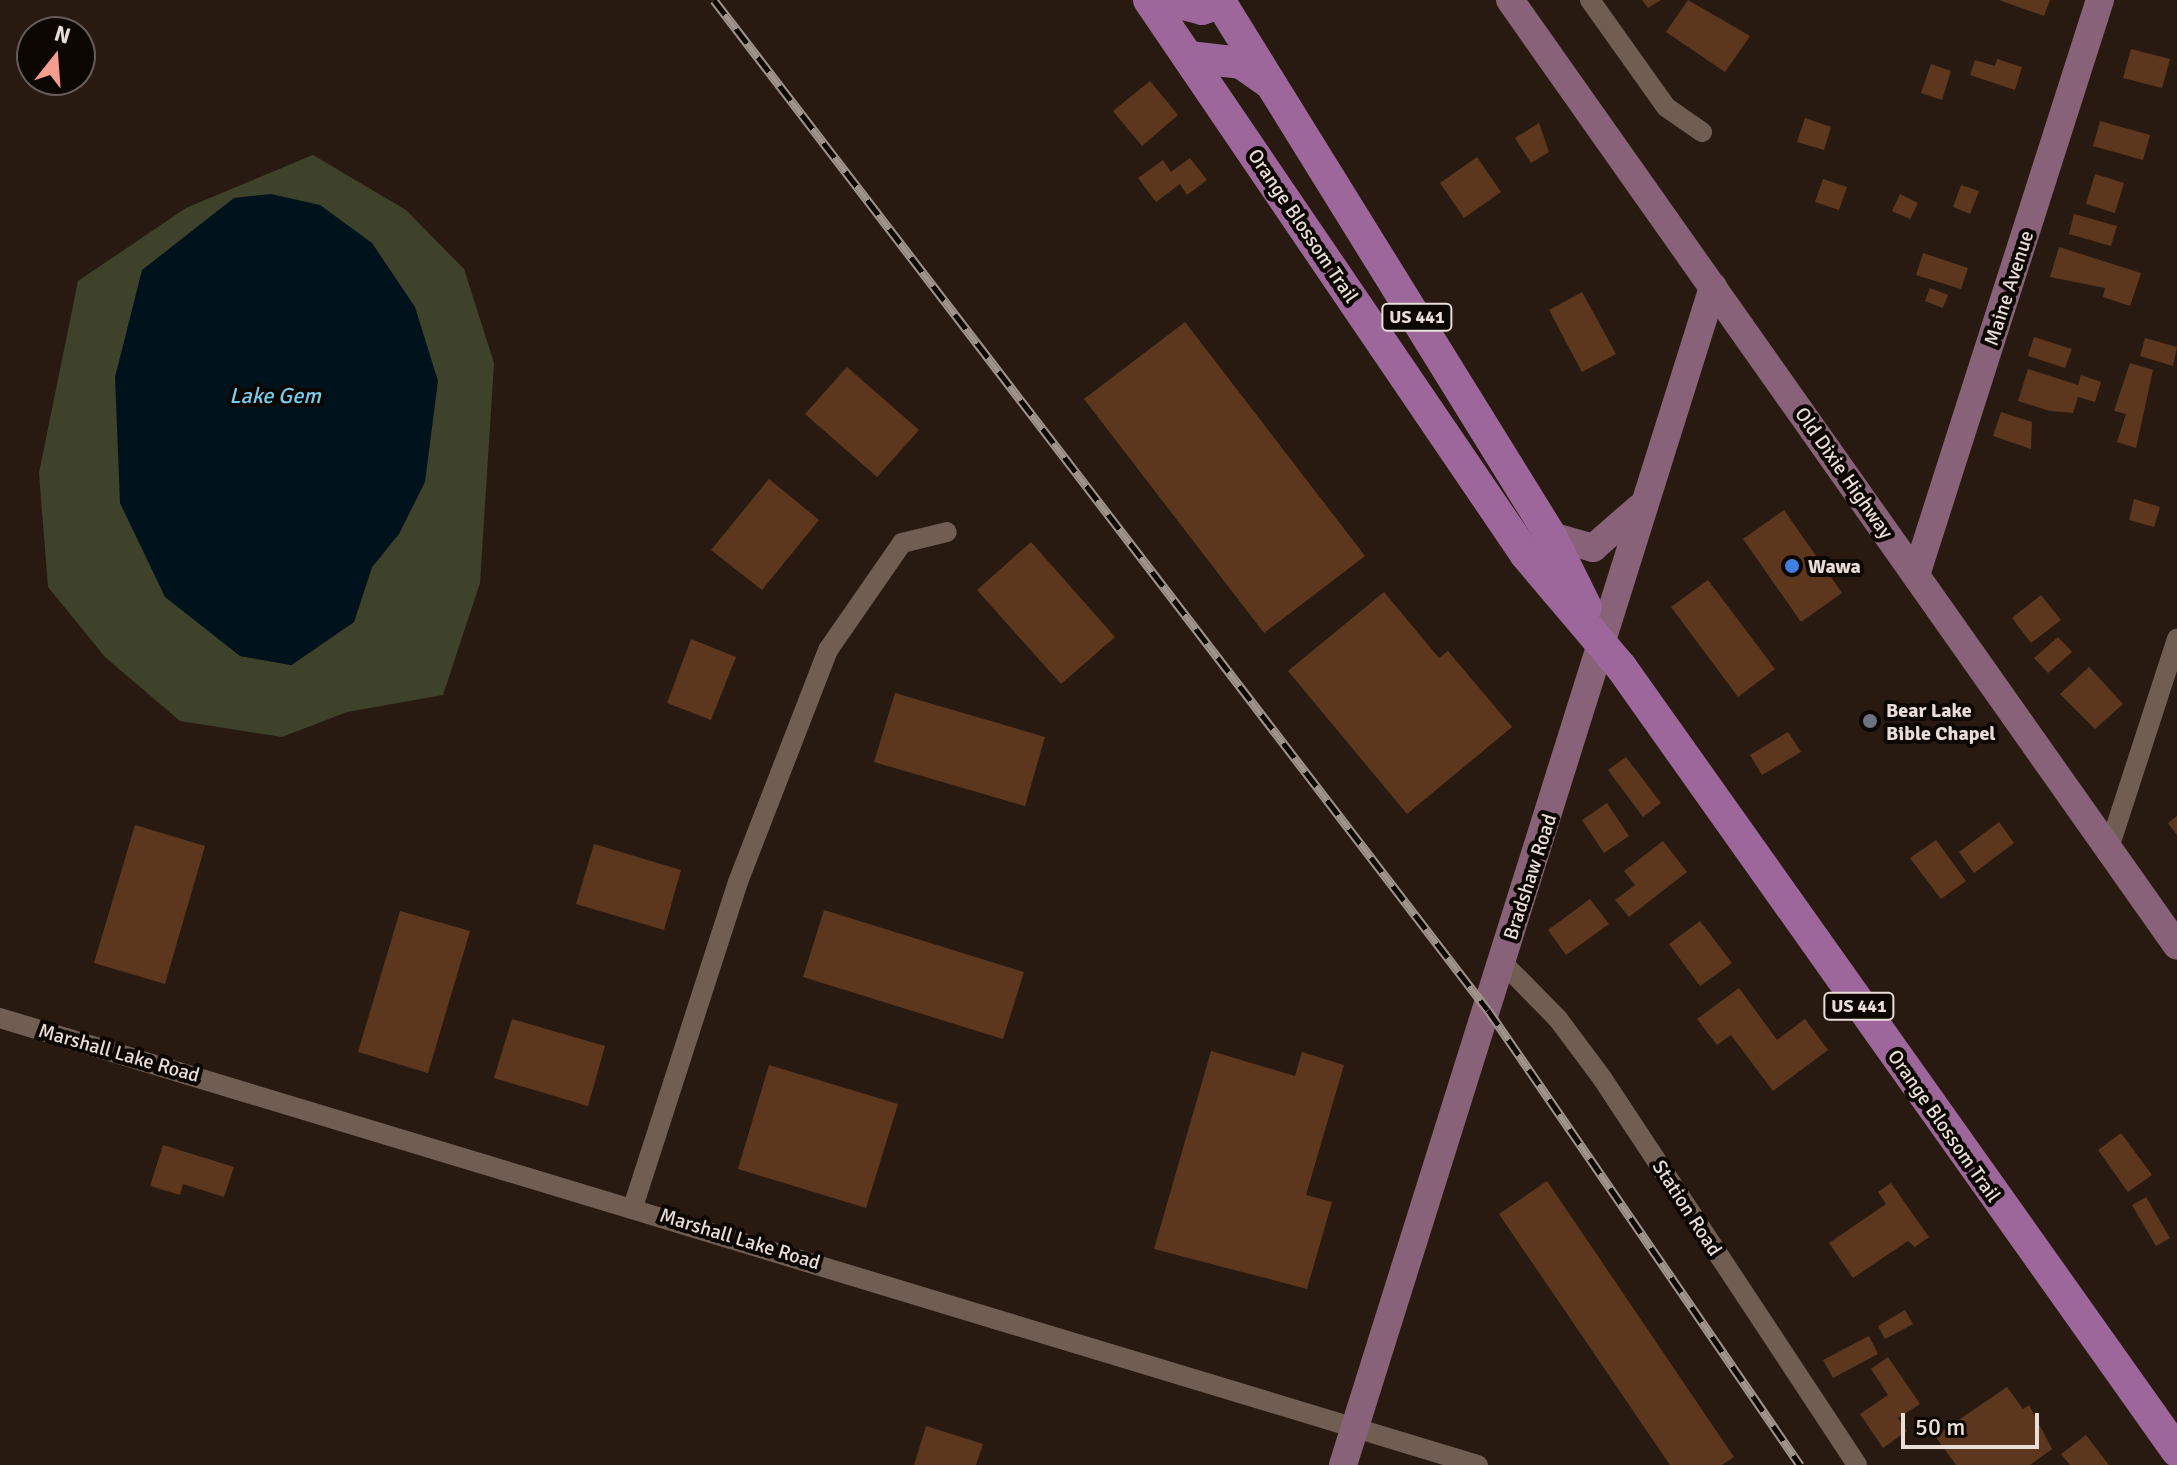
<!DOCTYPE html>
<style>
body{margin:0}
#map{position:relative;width:2177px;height:1465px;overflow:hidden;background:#291a11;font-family:Signika,sans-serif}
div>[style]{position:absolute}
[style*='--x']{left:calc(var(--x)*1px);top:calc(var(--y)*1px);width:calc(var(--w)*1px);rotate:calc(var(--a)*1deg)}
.green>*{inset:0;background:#3e422a}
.water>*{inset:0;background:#00131d}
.building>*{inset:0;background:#5c371e}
.street>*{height:20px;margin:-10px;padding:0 10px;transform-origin:10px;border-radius:10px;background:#705e53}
.secondary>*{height:28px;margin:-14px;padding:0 14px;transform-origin:14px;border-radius:14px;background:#876278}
.primary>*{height:32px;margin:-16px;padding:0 16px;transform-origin:16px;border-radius:16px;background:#9e679c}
.rail>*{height:9px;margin-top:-4.5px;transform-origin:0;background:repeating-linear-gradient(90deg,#0d0704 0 18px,#9f948c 0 36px);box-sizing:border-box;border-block:2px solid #9f948c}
.dots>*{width:22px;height:22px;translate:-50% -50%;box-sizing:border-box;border:4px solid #0d0704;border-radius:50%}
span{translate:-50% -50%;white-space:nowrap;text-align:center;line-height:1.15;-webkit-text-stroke:8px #0d0704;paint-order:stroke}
.shield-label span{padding:2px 6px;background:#0d0704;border:2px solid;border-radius:6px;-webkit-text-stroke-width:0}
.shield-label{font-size:18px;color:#e8ded7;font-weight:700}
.street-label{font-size:20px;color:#e8ded7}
.poi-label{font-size:20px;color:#e8ded7;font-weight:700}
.left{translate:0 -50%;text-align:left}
.water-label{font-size:22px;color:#77cced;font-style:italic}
.north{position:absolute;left:16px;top:16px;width:80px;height:80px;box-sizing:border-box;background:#0d0704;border:2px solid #655d58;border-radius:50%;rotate:17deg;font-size:22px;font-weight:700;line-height:32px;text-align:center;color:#e8ded7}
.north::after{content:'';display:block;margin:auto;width:28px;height:36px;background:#f49d8c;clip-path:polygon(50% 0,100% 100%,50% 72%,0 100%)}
.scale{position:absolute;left:1901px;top:1413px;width:138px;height:36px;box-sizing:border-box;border:4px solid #e8ded7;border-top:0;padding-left:10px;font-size:24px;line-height:28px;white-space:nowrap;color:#e8ded7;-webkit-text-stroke:6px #0d0704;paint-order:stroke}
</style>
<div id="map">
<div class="green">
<i style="clip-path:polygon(evenodd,313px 155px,406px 210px,464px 269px,494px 363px,480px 583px,443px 695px,347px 712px,282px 737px,180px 721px,105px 657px,48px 587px,39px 473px,78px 281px,186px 208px,313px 155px,385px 552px,372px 567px,354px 622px,292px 665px,240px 656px,385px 552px)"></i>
</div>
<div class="water">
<i style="clip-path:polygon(271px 194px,320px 205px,372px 243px,415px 307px,438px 381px,425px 482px,399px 534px,372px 567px,354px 622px,291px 665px,240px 656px,165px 597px,120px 503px,115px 377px,142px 270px,234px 198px)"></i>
</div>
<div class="building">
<i style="clip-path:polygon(1642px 0,1661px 0,1648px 8px)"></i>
<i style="clip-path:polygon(1688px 0,1750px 36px,1725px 72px,1666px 32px)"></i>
<i style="clip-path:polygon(1999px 0,2050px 0,2044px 16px)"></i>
<i style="clip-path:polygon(2131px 49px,2170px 59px,2162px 88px,2123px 78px)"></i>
<i style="clip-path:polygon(1997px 59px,2022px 67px,2015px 90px,1970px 75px,1975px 60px,1995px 66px)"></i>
<i style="clip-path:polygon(1931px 64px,1951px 71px,1942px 100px,1921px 93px)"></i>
<i style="clip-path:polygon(1150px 81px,1178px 115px,1142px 146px,1113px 111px)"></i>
<i style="clip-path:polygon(1805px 118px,1831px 127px,1824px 150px,1797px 142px)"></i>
<i style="clip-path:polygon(2100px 121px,2150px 135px,2143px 160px,2093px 146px)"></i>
<i style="clip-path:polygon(1539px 123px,1549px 152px,1531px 163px,1515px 138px)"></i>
<i style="clip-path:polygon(1477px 157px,1501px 192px,1464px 218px,1440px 183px)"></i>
<i style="clip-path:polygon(1190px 158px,1207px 180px,1187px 195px,1180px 184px,1156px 202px,1138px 178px,1163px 160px,1171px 172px)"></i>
<i style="clip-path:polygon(2095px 174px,2124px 183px,2115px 213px,2086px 204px)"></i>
<i style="clip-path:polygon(1823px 179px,1847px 187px,1839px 210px,1815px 202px)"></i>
<i style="clip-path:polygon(1961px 185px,1979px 191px,1970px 214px,1953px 207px)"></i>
<i style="clip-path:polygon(1900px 194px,1918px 203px,1910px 219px,1892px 211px)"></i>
<i style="clip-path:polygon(2074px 214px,2117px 226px,2111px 246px,2069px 234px)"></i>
<i style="clip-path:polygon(2059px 247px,2141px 273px,2130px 306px,2103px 297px,2105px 288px,2050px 277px)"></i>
<i style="clip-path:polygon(1923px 253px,1968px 268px,1961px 289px,1916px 275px)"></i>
<i style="clip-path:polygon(1930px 288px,1948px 295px,1943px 308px,1925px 301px)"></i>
<i style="clip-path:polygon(1582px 292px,1616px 354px,1582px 372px,1549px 310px)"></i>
<i style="clip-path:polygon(1185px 322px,1365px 556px,1264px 633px,1084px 399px)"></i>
<i style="clip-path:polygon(2034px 337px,2072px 349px,2065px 368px,2028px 356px)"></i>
<i style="clip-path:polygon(2145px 338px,2177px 347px,2173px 366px,2140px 356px)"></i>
<i style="clip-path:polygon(2130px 363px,2153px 370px,2136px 448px,2117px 442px,2126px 414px,2114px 411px)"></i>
<i style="clip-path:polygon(847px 367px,919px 430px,877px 477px,805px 414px)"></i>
<i style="clip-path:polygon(2028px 369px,2078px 385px,2081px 375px,2101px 382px,2095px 402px,2078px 397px,2073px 413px,2050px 411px,2018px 401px)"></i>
<i style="clip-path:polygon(2001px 412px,2032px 422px,2031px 449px,1993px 436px)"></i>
<i style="clip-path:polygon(769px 479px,819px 520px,762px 590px,711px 550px)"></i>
<i style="clip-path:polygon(2134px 499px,2160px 507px,2154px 527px,2129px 520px)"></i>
<i style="clip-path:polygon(1784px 510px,1842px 593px,1801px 622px,1743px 539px)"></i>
<i style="clip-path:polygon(1031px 542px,1115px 637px,1061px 684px,977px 590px)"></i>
<i style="clip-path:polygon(1708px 580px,1775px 669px,1738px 697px,1671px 607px)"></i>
<i style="clip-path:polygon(1384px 592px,1439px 658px,1448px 651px,1512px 727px,1407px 814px,1288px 671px)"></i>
<i style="clip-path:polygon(2041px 595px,2061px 620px,2031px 643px,2012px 618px)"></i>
<i style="clip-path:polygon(2058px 637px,2072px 652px,2048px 673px,2034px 658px)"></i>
<i style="clip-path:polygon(691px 639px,736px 657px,711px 720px,667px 703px)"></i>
<i style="clip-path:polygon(2089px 667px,2123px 704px,2095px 729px,2060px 694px)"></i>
<i style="clip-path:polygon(895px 693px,1045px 737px,1025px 806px,874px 762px)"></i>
<i style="clip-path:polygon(1788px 732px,1801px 752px,1762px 775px,1750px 755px)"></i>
<i style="clip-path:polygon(1626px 757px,1661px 803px,1643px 817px,1608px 770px)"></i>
<i style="clip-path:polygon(1607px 803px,1629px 836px,1604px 853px,1582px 820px)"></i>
<i style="clip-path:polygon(2177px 816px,2177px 835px,2168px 823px)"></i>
<i style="clip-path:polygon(1999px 822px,2014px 843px,1974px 873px,1959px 852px)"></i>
<i style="clip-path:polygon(135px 825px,205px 846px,165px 984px,94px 963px)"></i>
<i style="clip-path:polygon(1936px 840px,1966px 881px,1941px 899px,1910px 858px)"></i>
<i style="clip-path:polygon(1663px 841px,1687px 872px,1629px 917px,1615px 900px,1635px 885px,1624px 871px)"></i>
<i style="clip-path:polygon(594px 844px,681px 870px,664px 930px,576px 904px)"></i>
<i style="clip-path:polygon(1590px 899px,1609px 924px,1566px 955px,1548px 930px)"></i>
<i style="clip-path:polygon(824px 910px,1024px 972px,1003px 1039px,803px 977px)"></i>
<i style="clip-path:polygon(400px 911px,470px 931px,428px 1073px,358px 1052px)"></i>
<i style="clip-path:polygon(1700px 921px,1732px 963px,1700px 986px,1669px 944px)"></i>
<i style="clip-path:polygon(1739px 988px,1777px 1040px,1805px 1019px,1828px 1050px,1773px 1091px,1731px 1035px,1717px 1045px,1697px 1019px)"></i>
<i style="clip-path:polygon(512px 1019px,605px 1046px,588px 1106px,494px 1078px)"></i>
<i style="clip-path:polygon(1211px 1051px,1295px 1076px,1302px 1052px,1344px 1065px,1306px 1195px,1332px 1202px,1307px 1289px,1154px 1249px)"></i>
<i style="clip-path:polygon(769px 1065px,898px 1104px,866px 1208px,738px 1169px)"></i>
<i style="clip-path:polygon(2121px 1133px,2152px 1175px,2128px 1192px,2098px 1150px)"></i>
<i style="clip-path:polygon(163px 1145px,234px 1167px,224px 1197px,183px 1184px,180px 1195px,150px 1186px)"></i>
<i style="clip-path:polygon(1547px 1181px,1734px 1457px,1722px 1465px,1670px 1465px,1499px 1214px)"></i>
<i style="clip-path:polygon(1891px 1183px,1929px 1237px,1915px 1247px,1908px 1241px,1853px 1278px,1829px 1243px,1886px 1204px,1878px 1192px)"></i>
<i style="clip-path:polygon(2146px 1197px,2170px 1238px,2156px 1246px,2132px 1205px)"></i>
<i style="clip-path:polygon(1905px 1310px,1913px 1324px,1885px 1339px,1878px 1326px)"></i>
<i style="clip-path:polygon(1869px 1336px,1878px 1354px,1833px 1378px,1823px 1360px)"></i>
<i style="clip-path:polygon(1888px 1357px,1920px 1404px,1898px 1418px,1907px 1431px,1883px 1448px,1860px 1414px,1888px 1395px,1871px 1369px)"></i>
<i style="clip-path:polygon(2007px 1387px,2023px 1409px,2029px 1405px,2052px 1449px,2030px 1465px,1956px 1465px,1935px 1436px)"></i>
<i style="clip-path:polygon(926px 1426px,983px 1444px,976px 1465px,914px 1465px)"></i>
<i style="clip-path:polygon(2086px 1435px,2102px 1456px,2109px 1465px,2070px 1465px,2061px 1454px)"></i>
</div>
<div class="street">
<i style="--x:1590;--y:0;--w:131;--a:54.6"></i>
<i style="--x:1666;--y:107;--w:44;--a:34.8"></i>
<i style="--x:2109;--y:848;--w:220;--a:-72"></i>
<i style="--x:1503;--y:963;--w:78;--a:45.5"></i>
<i style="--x:1558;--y:1019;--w:74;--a:53.3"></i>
<i style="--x:1602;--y:1078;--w:463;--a:56.6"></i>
<i style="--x:0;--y:1018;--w:1544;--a:16.83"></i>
<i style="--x:633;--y:1207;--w:342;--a:-72.1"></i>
<i style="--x:738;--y:882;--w:249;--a:-68.8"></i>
<i style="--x:828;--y:650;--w:130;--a:-55.3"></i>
<i style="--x:902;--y:543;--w:46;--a:-13.7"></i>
</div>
<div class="secondary">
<i style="--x:1510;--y:0;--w:1157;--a:54.81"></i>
<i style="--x:1551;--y:536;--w:44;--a:15.9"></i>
<i style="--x:1593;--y:548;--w:61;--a:-41"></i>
<i style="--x:1916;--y:575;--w:604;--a:-72.26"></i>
<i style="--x:1343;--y:1465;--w:1235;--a:-72.56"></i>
</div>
<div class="primary">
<i style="--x:1149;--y:0;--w:671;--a:55.81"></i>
<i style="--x:1526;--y:555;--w:147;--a:49.7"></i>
<i style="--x:1621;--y:667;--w:961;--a:54.66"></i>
<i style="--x:1167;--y:0;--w:36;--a:14"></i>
<i style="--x:1202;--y:9;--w:20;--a:-20"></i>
<i style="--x:1219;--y:0;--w:630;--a:58.23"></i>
<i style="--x:1551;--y:536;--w:79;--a:63.8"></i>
<i style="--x:1189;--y:57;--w:52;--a:6.6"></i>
<i style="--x:1241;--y:63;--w:33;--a:35"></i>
</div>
<div class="rail">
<i style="--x:714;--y:0;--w:1272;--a:52.54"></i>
<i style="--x:1488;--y:1010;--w:552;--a:55.56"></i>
</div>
<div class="dots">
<i style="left:1792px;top:566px;background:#3f7fe0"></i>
<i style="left:1870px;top:721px;background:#6b7280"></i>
</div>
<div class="shield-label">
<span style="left:1417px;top:317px">US 441</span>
<span style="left:1859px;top:1006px">US 441</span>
</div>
<div class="street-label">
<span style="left:1303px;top:226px;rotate:56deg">Orange Blossom Trail</span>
<span style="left:2009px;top:288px;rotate:-72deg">Maine Avenue</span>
<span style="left:1844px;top:473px;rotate:55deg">Old Dixie Highway</span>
<span style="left:1530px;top:877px;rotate:-72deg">Bradshaw Road</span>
<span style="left:119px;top:1053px;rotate:16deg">Marshall Lake Road</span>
<span style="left:1944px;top:1126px;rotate:55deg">Orange Blossom Trail</span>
<span style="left:1687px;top:1208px;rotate:57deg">Station Road</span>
<span style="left:740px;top:1239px;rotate:17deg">Marshall Lake Road</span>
</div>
<div class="poi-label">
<span class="left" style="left:1808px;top:566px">Wawa</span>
<span class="left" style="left:1886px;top:722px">Bear Lake<br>Bible Chapel</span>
</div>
<div class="water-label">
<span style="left:275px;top:396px">Lake Gem</span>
</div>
<div class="north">N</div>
<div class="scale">50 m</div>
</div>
